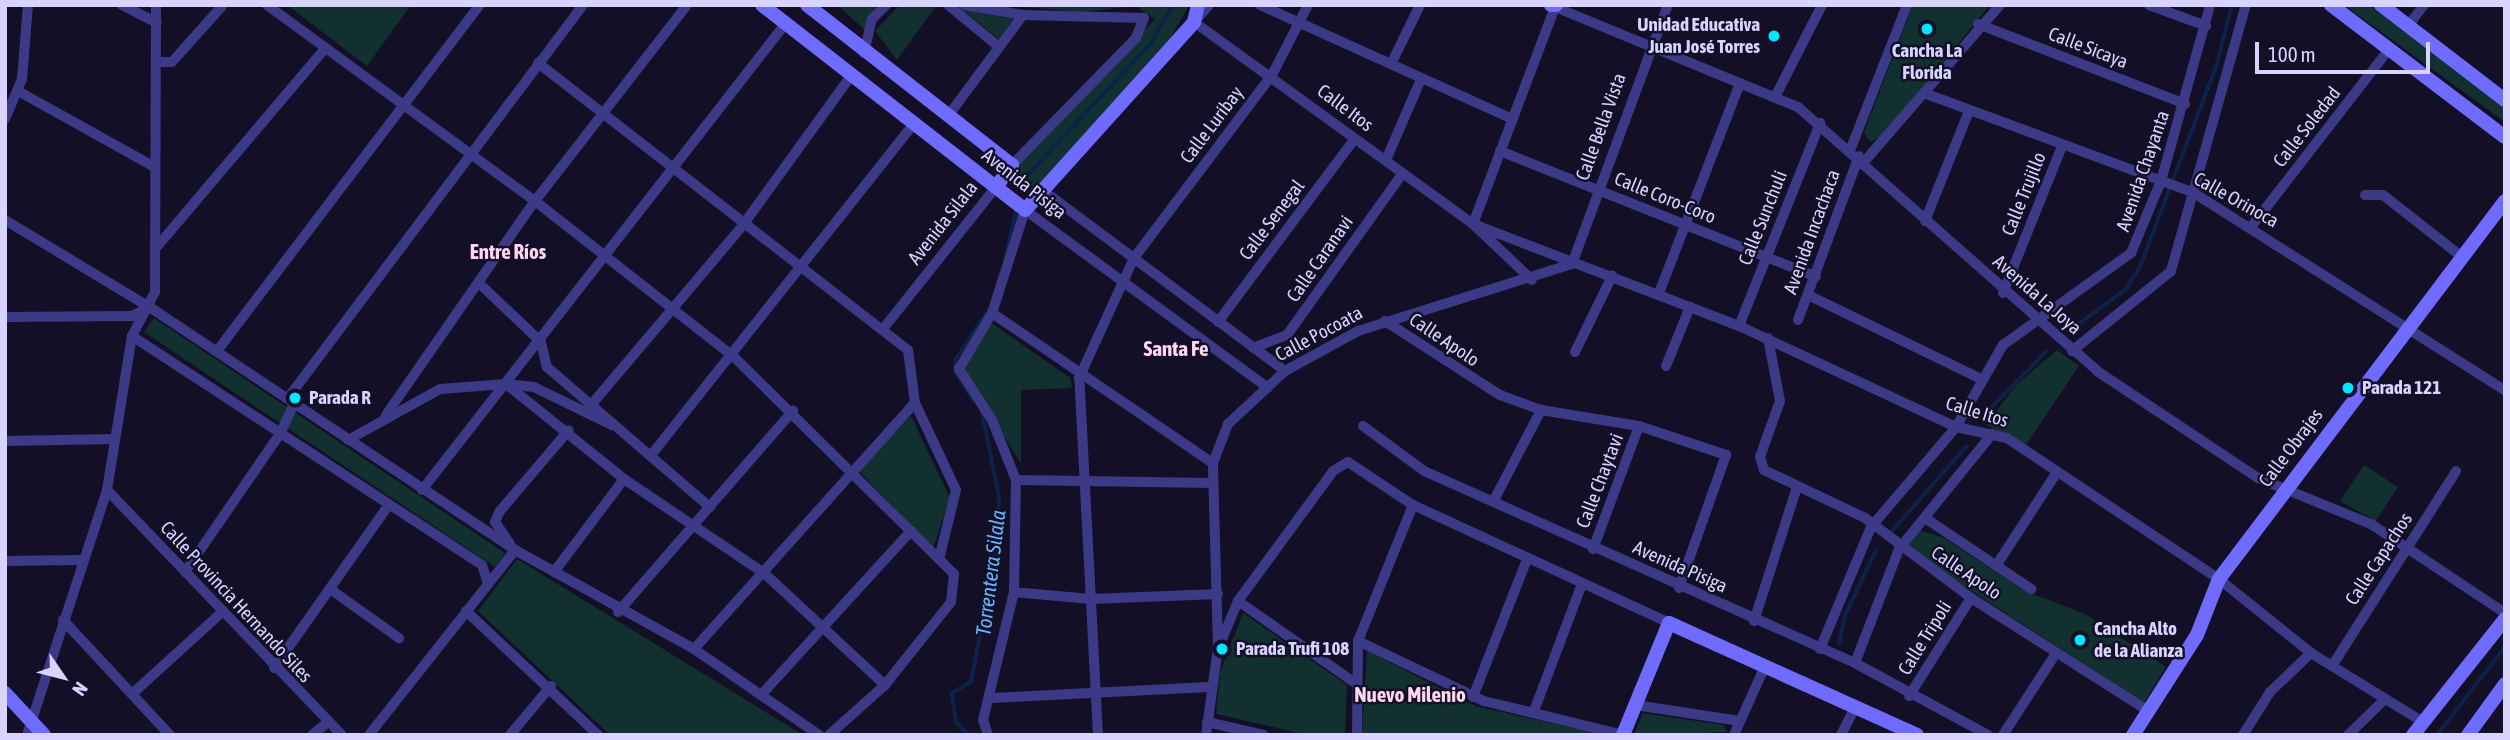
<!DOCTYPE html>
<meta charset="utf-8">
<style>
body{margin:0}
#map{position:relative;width:2510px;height:740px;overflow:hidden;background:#130f26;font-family:"Asap Condensed",sans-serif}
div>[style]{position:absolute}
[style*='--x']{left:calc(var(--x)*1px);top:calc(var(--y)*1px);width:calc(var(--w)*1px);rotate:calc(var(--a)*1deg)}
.green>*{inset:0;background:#12302f}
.stream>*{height:3.5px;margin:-1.75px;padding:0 1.75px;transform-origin:1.75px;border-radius:1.75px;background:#0c2249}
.street>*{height:10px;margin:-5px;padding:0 5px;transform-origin:5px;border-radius:5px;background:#3c3a86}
.secondary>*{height:14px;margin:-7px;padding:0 7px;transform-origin:7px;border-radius:7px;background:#6f6bff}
.dots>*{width:19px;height:19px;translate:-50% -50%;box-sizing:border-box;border:4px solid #130f26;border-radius:50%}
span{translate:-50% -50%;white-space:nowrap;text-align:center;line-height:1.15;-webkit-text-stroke:5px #130f26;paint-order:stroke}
.poi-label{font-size:19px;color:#d9d4ff;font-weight:700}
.right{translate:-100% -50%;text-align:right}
.left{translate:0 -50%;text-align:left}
.street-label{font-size:19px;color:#d9d4ff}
.neighbourhood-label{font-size:21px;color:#ffd6f0;font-weight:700}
.water-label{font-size:21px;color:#62b7ff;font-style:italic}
.frame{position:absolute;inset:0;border:7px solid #d9d4ff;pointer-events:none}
.north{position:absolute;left:28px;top:642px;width:70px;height:70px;-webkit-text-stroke:5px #130f26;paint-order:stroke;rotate:125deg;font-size:19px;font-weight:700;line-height:28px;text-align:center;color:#d9d4ff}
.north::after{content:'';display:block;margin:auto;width:24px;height:32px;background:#d9d4ff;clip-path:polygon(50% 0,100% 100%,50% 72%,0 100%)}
.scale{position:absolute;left:2255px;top:42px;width:175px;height:32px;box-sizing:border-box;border:4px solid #d9d4ff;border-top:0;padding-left:9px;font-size:21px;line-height:24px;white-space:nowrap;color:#d9d4ff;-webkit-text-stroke:5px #130f26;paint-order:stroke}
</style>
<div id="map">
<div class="green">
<i style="clip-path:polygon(287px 5px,411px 5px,367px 66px)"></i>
<i style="clip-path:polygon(837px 5px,876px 5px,864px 29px)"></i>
<i style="clip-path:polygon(900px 5px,936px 6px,897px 60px,875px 31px)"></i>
<i style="clip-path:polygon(1003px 5px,1189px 5px,1171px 37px,1030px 195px,1015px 186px,1020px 163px,1155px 19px,1136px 6px,1082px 12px)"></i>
<i style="clip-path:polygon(1913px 5px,1990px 5px,1882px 136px,1870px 142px,1864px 132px)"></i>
<i style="clip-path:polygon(2344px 5px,2369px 5px,2505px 108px,2505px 122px)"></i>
<i style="clip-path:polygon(961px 9px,1013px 19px,999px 39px)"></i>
<i style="clip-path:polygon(154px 318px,505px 553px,495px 567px,144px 332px)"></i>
<i style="clip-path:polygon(990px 322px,1070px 378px,1072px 388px,1021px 390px,1021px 464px,967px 376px,965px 365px)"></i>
<i style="clip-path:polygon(2057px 350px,2079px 366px,2026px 445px,1986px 425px,2016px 385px)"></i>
<i style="clip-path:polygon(911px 416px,950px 498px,933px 548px,858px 470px)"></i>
<i style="clip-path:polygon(2364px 465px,2398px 487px,2376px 521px,2340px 501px)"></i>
<i style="clip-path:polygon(1919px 530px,1944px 538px,2025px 591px,2085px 614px,2166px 667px,2144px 703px,1907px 549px)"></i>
<i style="clip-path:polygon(517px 559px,803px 735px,610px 735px,478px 611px)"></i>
<i style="clip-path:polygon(1243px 613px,1347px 685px,1345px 735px,1309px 735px,1216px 714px,1220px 672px)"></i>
<i style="clip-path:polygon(1367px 651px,1475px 706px,1604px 735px,1362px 735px)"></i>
<i style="clip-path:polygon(1643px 713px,1724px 725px,1727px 732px,1634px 735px)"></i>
</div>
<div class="stream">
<i style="--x:1057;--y:5;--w:2;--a:0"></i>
<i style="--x:1023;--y:180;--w:187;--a:-46.9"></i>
<i style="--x:1151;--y:43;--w:44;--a:-59.9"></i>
<i style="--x:1005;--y:260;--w:54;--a:-77.2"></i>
<i style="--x:2072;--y:329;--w:67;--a:-36.5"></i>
<i style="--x:2126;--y:289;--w:26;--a:-58"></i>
<i style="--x:2140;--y:267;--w:214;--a:-69.2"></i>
<i style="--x:2216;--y:67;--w:64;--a:-75.5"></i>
<i style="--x:974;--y:401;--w:35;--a:-123"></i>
<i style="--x:955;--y:372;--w:13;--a:-86"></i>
<i style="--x:956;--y:359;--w:53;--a:-56.6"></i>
<i style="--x:1984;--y:415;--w:88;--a:-45.5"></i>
<i style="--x:1893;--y:530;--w:111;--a:-48.7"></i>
<i style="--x:1839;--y:644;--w:30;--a:-78"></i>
<i style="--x:1845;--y:615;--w:71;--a:-64.2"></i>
<i style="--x:969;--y:735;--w:18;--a:-137"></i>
<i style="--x:956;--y:723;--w:30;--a:-98"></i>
<i style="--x:952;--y:693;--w:22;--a:-30"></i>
<i style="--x:971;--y:682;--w:139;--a:-79.3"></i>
<i style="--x:997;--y:545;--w:48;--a:-87.6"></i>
<i style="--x:999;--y:497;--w:86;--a:-101.4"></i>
<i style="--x:2437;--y:735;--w:111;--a:-52.3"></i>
</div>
<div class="street">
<i style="--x:122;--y:5;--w:39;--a:27"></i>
<i style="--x:267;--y:5;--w:332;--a:36.2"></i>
<i style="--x:535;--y:201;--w:253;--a:38.1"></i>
<i style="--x:734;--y:357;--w:309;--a:44.6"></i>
<i style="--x:954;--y:574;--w:28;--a:96"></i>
<i style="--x:951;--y:602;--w:106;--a:128.5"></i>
<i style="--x:885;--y:685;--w:75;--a:138.2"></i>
<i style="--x:948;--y:5;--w:66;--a:39.5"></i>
<i style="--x:964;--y:5;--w:60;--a:9.6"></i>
<i style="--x:1023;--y:15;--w:121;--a:1.4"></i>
<i style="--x:1144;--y:18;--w:22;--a:112"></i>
<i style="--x:1136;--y:38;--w:177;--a:134.3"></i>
<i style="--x:1209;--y:5;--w:23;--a:131"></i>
<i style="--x:1194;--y:22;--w:344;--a:35.9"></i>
<i style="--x:1473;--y:224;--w:81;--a:43.5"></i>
<i style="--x:1260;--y:5;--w:277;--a:24.3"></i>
<i style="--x:2149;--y:5;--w:61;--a:20.2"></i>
<i style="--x:1978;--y:24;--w:222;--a:21.1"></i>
<i style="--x:2408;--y:26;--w:26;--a:-53"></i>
<i style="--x:864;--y:53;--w:35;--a:-77"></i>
<i style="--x:872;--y:19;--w:20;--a:-45"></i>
<i style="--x:157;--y:62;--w:15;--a:0"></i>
<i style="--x:172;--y:62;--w:76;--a:-48.2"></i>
<i style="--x:538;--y:63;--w:468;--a:37.8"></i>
<i style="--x:908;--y:350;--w:53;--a:82.5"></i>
<i style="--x:915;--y:403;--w:96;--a:64.8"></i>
<i style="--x:956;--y:490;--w:71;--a:103.8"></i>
<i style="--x:1391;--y:64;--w:66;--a:-63.8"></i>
<i style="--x:18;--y:91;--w:154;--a:29.1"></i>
<i style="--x:1924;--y:93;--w:288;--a:20.3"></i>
<i style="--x:2194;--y:193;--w:368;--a:32.4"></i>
<i style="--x:1775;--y:97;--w:103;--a:-62.9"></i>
<i style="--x:948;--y:116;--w:126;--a:-53.4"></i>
<i style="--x:5;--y:119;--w:43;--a:-67"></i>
<i style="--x:22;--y:79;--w:74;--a:-85.4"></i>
<i style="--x:1851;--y:148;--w:154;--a:-68.6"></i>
<i style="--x:1500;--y:151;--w:340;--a:21.7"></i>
<i style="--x:1386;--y:160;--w:88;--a:-66.6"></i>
<i style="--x:1864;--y:162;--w:208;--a:-49.1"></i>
<i style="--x:1041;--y:189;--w:304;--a:36.7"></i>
<i style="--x:2365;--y:195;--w:18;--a:0"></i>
<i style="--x:2383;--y:195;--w:100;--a:38.1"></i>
<i style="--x:5;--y:220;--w:174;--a:31.1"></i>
<i style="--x:154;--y:310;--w:433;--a:33.6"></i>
<i style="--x:515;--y:550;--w:205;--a:28.9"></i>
<i style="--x:694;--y:649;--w:152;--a:34.5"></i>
<i style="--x:1925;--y:221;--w:118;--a:-68.2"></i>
<i style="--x:2251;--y:227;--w:225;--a:-52.2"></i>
<i style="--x:155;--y:249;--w:260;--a:-49.7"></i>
<i style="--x:480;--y:284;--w:84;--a:43.6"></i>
<i style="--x:541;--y:342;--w:26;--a:77"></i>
<i style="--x:547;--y:367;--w:215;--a:40.7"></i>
<i style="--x:1659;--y:293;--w:225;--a:-68.9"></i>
<i style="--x:2003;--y:293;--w:158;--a:-68.1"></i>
<i style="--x:1808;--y:295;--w:192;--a:25.9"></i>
<i style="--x:992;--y:313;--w:267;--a:34.2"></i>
<i style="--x:5;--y:317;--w:127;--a:-0.5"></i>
<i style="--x:132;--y:316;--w:16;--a:-27"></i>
<i style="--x:1798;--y:320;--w:175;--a:-69.6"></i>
<i style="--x:1385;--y:321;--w:137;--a:32.8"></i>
<i style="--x:1500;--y:395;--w:44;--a:20.1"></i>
<i style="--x:1541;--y:410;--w:99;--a:9.3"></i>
<i style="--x:1639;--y:426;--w:92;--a:18.4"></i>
<i style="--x:1726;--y:455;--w:141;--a:109.5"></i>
<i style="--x:1218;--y:322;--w:229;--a:-53.3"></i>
<i style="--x:1739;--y:326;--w:219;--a:-68.2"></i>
<i style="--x:883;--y:329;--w:181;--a:-51.5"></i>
<i style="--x:132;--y:336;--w:418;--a:33.2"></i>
<i style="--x:482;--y:565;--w:19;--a:72"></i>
<i style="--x:1768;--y:338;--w:64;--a:79.2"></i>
<i style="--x:1780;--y:401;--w:59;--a:109.7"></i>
<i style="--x:1760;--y:457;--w:14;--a:73"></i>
<i style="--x:1764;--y:470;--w:112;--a:25.4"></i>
<i style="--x:1865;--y:518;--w:133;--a:37"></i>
<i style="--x:1971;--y:598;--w:209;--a:32.5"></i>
<i style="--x:1253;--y:348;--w:36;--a:-21"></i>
<i style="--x:1287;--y:335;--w:199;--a:-54.4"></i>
<i style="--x:217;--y:351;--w:435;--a:-52.8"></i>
<i style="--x:2072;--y:351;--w:127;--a:-38.9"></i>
<i style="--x:2171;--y:271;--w:276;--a:-74.3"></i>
<i style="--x:1575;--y:352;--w:85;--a:-64"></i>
<i style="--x:1666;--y:366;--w:64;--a:-67.9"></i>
<i style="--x:506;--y:384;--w:28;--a:6"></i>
<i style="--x:534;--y:387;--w:87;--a:26"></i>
<i style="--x:288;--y:398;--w:491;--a:-53.1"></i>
<i style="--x:592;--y:404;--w:234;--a:-49.8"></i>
<i style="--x:743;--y:225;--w:183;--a:-54.1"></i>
<i style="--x:386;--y:415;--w:261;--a:-55.2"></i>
<i style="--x:535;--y:201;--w:248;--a:-52.2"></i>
<i style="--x:1363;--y:426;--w:76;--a:36.4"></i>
<i style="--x:1424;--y:471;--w:472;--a:24"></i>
<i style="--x:1855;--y:663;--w:151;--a:28.4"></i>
<i style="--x:348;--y:440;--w:105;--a:-29"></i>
<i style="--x:440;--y:389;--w:66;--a:-4.3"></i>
<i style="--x:506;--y:384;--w:151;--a:38.8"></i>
<i style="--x:624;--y:479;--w:169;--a:33.9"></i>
<i style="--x:764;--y:573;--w:165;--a:42.8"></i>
<i style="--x:5;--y:441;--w:110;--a:-1"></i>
<i style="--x:652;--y:454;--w:420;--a:-51.6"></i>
<i style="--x:1016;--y:480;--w:197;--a:0.9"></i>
<i style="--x:107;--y:490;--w:339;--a:46.2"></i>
<i style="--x:422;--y:490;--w:592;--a:-52.07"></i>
<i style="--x:1494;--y:500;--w:102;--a:-62.4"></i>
<i style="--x:1925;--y:518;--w:128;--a:33.8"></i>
<i style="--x:510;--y:544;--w:27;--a:-124"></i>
<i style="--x:495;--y:522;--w:12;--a:-66"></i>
<i style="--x:500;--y:511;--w:106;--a:-49.6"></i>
<i style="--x:1593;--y:549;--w:131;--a:-69.5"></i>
<i style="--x:5;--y:561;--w:77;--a:-0.7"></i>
<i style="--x:1996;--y:566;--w:112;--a:-57"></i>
<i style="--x:185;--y:572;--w:168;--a:-55.5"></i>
<i style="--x:280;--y:434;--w:35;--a:-65"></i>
<i style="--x:554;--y:572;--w:116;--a:-53"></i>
<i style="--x:330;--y:589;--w:85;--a:35.4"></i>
<i style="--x:1014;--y:592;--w:77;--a:5.2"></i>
<i style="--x:1091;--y:599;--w:127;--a:-2.3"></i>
<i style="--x:1238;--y:601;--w:146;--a:35"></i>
<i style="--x:466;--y:611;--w:181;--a:43.2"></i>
<i style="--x:618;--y:612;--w:267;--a:-49"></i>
<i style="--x:63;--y:620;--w:157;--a:47.1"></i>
<i style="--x:1754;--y:621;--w:141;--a:-72.2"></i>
<i style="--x:1358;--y:641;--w:140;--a:25.5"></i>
<i style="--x:1484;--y:701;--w:143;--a:13.7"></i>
<i style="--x:1220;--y:644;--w:47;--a:-67.3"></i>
<i style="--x:1238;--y:601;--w:161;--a:-53.8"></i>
<i style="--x:1333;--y:471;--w:17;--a:-31"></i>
<i style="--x:1348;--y:462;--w:78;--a:33.5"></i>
<i style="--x:1413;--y:505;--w:282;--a:24.7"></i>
<i style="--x:694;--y:649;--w:331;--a:-48.1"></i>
<i style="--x:1820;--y:649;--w:132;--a:-67.3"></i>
<i style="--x:1871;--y:527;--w:131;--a:-49.6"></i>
<i style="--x:1956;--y:427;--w:95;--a:-60.2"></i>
<i style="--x:2003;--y:345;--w:158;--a:-35.7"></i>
<i style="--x:2131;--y:253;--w:78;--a:-67.4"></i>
<i style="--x:2161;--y:181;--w:183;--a:-74.4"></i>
<i style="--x:1855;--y:663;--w:122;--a:-68.9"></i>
<i style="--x:1899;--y:549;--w:148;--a:-51"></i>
<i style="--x:2332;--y:666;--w:231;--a:-57.5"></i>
<i style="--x:274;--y:668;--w:198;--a:-54.9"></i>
<i style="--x:132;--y:694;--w:122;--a:-42.3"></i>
<i style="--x:762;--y:694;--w:221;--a:-47.6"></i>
<i style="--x:1909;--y:696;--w:116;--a:-57.7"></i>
<i style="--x:1473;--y:697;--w:148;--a:-68.6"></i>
<i style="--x:992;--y:698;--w:217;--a:-2.9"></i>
<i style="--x:1635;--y:705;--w:106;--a:8.7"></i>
<i style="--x:1534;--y:711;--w:136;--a:-69.3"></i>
<i style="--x:1207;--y:722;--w:58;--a:12.8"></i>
<i style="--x:2423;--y:722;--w:132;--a:-148.4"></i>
<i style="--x:2311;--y:653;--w:118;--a:-141.2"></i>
<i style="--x:2219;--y:579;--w:255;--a:-146.4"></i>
<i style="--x:2007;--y:438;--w:52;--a:-167.8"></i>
<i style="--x:1956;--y:427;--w:239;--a:-155"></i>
<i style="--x:1739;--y:326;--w:285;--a:-159"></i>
<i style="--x:1473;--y:224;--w:232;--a:-69.3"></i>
<i style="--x:1555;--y:7;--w:263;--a:22.4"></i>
<i style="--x:1798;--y:107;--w:399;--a:41.4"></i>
<i style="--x:2097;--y:371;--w:193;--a:33.6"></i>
<i style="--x:2258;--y:478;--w:122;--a:22.2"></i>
<i style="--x:2371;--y:524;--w:161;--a:33.6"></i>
<i style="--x:27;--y:735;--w:258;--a:-71.9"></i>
<i style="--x:107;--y:490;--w:156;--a:-80.8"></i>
<i style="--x:132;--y:336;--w:50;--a:-62.4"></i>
<i style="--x:155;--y:292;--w:287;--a:-89.8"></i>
<i style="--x:312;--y:735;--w:19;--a:-39"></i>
<i style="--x:369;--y:735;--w:236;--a:-51.7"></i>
<i style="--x:510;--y:735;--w:64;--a:-50.1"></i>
<i style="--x:988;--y:735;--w:16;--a:-108"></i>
<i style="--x:983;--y:720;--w:132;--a:-76.4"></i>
<i style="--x:1014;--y:592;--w:112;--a:-89"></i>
<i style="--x:1016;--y:480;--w:65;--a:-111.8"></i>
<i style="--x:992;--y:420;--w:61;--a:-122.9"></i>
<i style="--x:959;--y:369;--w:65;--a:-59.5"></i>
<i style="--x:992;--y:313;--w:108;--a:-72.2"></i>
<i style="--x:1025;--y:210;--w:301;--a:36.2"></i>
<i style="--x:1098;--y:735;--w:358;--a:-93"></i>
<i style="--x:1079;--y:378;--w:132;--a:-65.4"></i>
<i style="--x:1134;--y:258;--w:229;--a:-53"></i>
<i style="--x:1272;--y:75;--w:79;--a:-62.8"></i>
<i style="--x:1206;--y:735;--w:89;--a:-82.2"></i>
<i style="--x:1218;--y:647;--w:184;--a:-91.6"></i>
<i style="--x:1213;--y:463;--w:42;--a:-69"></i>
<i style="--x:1228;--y:424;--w:78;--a:-42.9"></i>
<i style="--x:1285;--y:371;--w:83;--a:-28.7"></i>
<i style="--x:1358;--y:331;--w:224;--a:-17.4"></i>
<i style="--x:1572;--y:264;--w:276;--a:-69.7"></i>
<i style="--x:1357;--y:735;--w:94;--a:-89.4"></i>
<i style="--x:1358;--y:641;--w:147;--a:-68"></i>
<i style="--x:1734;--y:735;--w:76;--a:-65.8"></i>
<i style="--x:1841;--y:735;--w:31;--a:-63"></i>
<i style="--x:2003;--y:735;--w:98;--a:-57.1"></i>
<i style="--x:2243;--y:735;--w:51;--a:-57.9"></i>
<i style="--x:2270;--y:692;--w:57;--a:-43.6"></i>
<i style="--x:2348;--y:735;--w:52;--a:-44.2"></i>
</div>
<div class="secondary">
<i style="--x:762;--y:5;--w:333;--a:37.9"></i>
<i style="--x:1025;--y:210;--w:253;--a:-48"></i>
<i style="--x:1194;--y:22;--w:17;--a:-77"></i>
<i style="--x:807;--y:5;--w:260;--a:38"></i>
<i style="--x:1012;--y:165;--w:27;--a:126"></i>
<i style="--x:1551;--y:5;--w:5;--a:0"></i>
<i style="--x:2331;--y:5;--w:218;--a:37.2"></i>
<i style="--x:2381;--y:5;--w:156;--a:37.5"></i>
<i style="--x:5;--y:693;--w:57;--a:47.1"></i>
<i style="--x:1623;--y:735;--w:121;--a:-67.7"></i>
<i style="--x:1669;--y:623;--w:272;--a:24.3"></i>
<i style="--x:2133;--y:735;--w:119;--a:-57.4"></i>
<i style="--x:2197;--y:635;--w:60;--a:-68.6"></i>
<i style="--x:2219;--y:579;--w:474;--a:-52.9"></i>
<i style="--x:2413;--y:735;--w:148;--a:-51.6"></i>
<i style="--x:2468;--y:735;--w:63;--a:-54"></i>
</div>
<div class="dots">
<i style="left:1927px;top:29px;background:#00e6ff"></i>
<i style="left:1774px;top:36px;background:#00e6ff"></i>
<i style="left:2348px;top:388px;background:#00e6ff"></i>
<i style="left:295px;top:398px;background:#00e6ff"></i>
<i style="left:2080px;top:640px;background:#00e6ff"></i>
<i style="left:1222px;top:649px;background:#00e6ff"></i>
</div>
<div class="poi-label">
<span class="right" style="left:1760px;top:36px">Unidad Educativa<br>Juan José Torres</span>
<span style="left:1927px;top:62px">Cancha La<br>Florida</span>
<span class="left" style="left:2362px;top:388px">Parada 121</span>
<span class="left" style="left:309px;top:398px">Parada R</span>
<span class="left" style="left:2094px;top:640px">Cancha Alto<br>de la Alianza</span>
<span class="left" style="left:1236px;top:649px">Parada Trufi 108</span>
</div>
<div class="street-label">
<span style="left:2088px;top:48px;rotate:21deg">Calle Sicaya</span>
<span style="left:1345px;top:108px;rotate:37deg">Calle Itos</span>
<span style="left:1212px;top:125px;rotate:-53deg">Calle Luribay</span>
<span style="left:1601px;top:127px;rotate:-70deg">Calle Bella Vista</span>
<span style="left:2307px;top:127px;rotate:-52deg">Calle Soledad</span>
<span style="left:2143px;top:171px;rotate:-71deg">Avenida Chayanta</span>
<span style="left:1024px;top:184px;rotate:38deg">Avenida Pisiga</span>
<span style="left:2024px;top:194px;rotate:-68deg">Calle Trujillo</span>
<span style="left:1665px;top:198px;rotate:22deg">Calle Coro-Coro</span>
<span style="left:2236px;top:200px;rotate:29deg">Calle Orinoca</span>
<span style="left:1763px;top:218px;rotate:-68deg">Calle Sunchuli</span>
<span style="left:1272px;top:220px;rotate:-53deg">Calle Senegal</span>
<span style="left:943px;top:223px;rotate:-52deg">Avenida Silala</span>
<span style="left:1812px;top:232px;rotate:-70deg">Avenida Incachaca</span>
<span style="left:1320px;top:259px;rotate:-55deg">Calle Caranavi</span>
<span style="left:2037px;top:295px;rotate:41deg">Avenida La Joya</span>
<span style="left:1319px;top:334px;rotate:-28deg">Calle Pocoata</span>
<span style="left:1444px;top:340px;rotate:34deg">Calle Apolo</span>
<span style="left:1977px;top:412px;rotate:17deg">Calle Itos</span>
<span style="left:2291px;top:448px;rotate:-53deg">Calle Obrajes</span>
<span style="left:1600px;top:481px;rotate:-69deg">Calle Chaytavi</span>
<span style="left:2379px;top:559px;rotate:-57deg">Calle Capachos</span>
<span style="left:1680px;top:567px;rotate:24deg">Avenida Pisiga</span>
<span style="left:1966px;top:573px;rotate:34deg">Calle Apolo</span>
<span style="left:236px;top:602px;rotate:47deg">Calle Provincia Hernando Siles</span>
<span style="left:1925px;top:638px;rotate:-58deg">Calle Tripoli</span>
</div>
<div class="neighbourhood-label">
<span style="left:508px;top:251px">Entre Ríos</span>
<span style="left:1176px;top:348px">Santa Fe</span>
<span style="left:1410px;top:694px">Nuevo Milenio</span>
</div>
<div class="water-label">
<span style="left:990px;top:573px;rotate:-83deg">Torrentera Silala</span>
</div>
<div class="frame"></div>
<div class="north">N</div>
<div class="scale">100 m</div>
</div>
